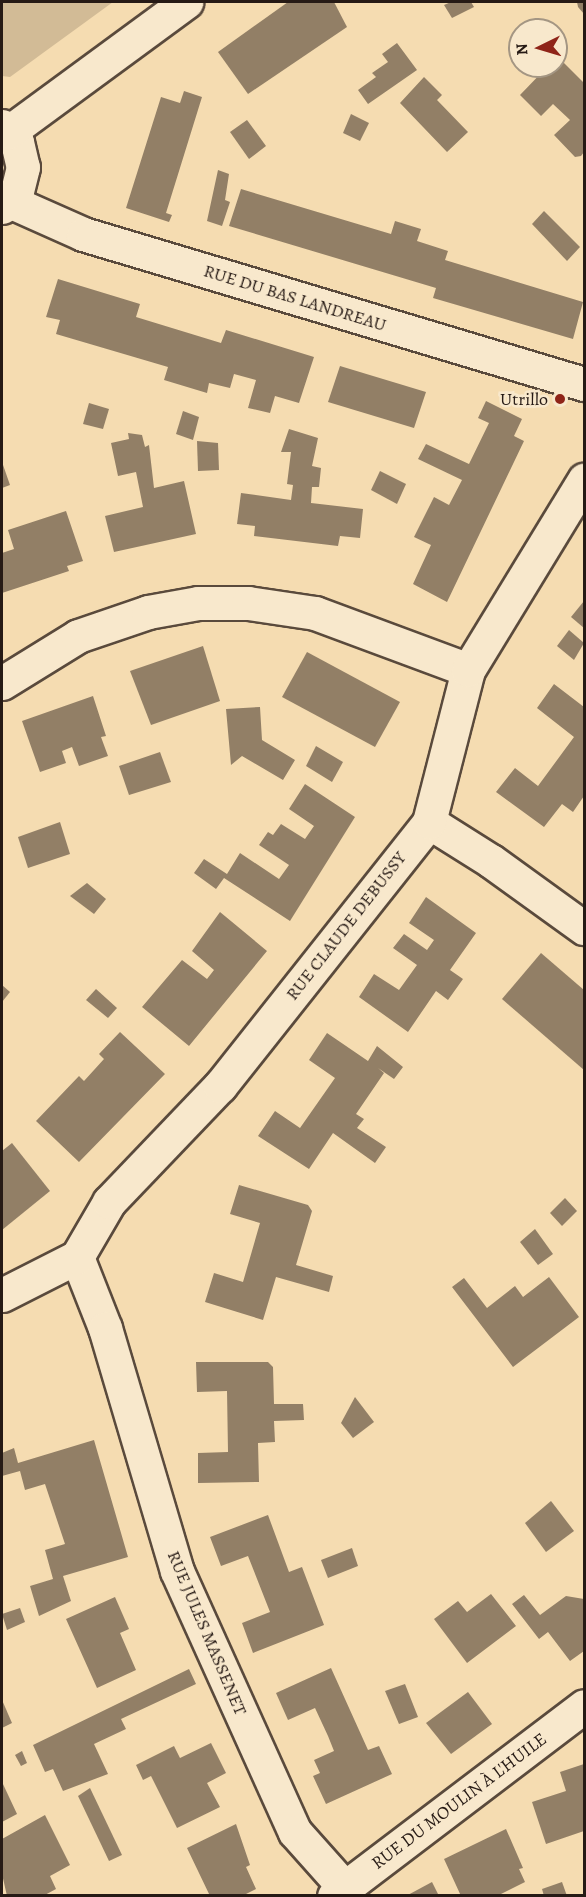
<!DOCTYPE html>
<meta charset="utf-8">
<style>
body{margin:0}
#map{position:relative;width:586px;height:1897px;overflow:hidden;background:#f5dcb1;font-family:Alegreya,serif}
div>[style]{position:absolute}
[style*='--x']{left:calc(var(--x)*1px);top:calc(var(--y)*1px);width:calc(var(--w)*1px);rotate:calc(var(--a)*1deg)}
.green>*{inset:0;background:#d2bb96}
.building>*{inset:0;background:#927f66}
.roads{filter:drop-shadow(2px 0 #5a4a3c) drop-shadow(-2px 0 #5a4a3c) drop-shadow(0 2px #5a4a3c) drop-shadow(0 -2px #5a4a3c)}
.minor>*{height:33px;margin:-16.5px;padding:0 16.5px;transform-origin:16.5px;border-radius:16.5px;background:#f8e8cc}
.dots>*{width:16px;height:16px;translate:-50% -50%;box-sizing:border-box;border:3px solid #f8e8cc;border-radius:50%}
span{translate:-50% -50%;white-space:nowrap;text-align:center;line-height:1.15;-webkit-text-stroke:5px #f8e8cc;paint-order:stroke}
.street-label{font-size:18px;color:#261a15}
.poi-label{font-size:18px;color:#261a15}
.right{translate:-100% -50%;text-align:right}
.frame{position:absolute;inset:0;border:3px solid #261a15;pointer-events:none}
.north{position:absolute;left:508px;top:18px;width:60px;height:60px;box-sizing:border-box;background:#f8e8cc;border:2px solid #a49683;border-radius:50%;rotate:265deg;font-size:16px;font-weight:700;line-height:24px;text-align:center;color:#261a15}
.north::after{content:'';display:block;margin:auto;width:21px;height:27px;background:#8f2418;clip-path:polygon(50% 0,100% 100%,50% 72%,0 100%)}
</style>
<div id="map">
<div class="green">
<i style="clip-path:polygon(2px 2px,113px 2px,10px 77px,2px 76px)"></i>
</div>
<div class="building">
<i style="clip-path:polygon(288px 2px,334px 2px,347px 27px,248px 94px,218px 52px)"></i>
<i style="clip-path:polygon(451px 2px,471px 2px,474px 7px,452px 18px,444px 5px)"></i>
<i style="clip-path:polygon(577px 2px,584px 2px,584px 14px,578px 7px)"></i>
<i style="clip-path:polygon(397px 43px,417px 70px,368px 104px,358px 90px,376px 77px,372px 73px,388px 62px,382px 54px)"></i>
<i style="clip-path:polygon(557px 56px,584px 83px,584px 152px,581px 156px,575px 157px,554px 135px,570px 120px,553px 104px,541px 116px,520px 95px,548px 66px,556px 66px)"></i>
<i style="clip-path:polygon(424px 77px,442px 95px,437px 100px,468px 132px,447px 152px,400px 103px)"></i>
<i style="clip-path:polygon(184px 91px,202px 97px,166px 213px,172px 215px,169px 222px,126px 208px,161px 97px,180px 103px)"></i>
<i style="clip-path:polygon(351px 114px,369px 123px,360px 141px,343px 133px)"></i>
<i style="clip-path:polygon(247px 120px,266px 146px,249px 159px,230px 132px)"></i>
<i style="clip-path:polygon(218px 170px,229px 174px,225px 200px,230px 202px,222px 226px,207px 221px)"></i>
<i style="clip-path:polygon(241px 189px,391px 234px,395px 221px,421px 229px,417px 241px,448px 251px,445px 260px,583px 302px,573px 339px,433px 298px,436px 288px,229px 226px)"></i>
<i style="clip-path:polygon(544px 211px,580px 247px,567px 261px,532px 224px)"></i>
<i style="clip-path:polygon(58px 279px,140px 304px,136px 317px,221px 343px,226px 330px,314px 357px,299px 403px,275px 396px,270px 413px,248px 408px,256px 380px,234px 374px,230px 388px,209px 383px,207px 393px,164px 380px,168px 367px,56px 334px,60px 320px,46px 317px)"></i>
<i style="clip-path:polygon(340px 366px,426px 392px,414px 428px,328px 402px)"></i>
<i style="clip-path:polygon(486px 401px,522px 419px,514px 436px,524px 441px,447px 602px,413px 584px,431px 545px,414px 537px,434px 497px,449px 505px,462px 480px,418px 459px,426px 444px,469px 464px,489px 423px,478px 418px)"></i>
<i style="clip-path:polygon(89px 403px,109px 409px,103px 429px,83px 424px)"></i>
<i style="clip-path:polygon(183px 411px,199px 417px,193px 440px,176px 434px)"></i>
<i style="clip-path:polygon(289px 429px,318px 438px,312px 466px,321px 468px,319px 487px,312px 487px,311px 503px,363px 509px,360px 538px,340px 536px,338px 546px,254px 536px,255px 526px,237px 524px,241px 493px,291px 500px,293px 485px,287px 484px,291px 452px,281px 452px)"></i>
<i style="clip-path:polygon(128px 433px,142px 435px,145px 447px,149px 445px,154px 488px,184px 481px,196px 534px,114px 552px,105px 516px,143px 507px,136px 472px,118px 476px,111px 443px,129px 439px)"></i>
<i style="clip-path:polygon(197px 441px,218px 443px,219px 470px,198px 471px)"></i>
<i style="clip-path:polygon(2px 462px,10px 485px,2px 488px)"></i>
<i style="clip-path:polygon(380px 471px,406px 484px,397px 504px,371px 490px)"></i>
<i style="clip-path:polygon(66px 511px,83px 561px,67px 566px,69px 571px,2px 593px,2px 553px,14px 549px,8px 530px)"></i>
<i style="clip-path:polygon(584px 601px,584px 628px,571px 617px)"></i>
<i style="clip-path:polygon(569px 630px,584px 643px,574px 660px,557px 646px)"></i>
<i style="clip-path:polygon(203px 646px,220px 701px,151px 725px,130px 671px)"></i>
<i style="clip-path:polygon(307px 652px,400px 702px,375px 747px,282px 697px)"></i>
<i style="clip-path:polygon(554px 684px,584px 707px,584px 796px,573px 812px,562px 804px,544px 827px,496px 792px,515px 768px,538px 786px,574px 737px,537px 708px)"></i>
<i style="clip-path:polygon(93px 696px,106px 736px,101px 737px,108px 756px,79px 766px,72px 747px,62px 751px,66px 763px,40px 772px,22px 721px)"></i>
<i style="clip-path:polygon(260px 707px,262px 740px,295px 760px,283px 780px,242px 756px,231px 765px,226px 709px)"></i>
<i style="clip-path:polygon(316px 746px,343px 762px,332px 782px,306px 766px)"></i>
<i style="clip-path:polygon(160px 752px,171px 782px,129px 795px,119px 766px)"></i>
<i style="clip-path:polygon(305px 784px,355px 817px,290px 921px,224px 878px,216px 889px,194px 873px,204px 859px,227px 874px,240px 853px,279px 879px,289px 865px,259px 845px,268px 832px,273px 835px,281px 824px,305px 839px,314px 826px,289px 809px)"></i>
<i style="clip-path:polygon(60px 822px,70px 854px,28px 868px,18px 837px)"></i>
<i style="clip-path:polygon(87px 883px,106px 899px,94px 914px,70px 896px)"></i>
<i style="clip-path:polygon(426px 897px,476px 933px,450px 970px,463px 979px,448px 1000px,436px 991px,408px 1032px,359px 997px,374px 974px,399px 990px,417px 965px,393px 948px,404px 934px,427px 950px,434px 940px,409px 923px)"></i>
<i style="clip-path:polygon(220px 912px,267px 951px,189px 1046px,142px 1007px,182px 960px,207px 979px,214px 970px,192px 951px)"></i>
<i style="clip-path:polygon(541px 953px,584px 990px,584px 1070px,502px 999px)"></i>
<i style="clip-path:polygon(2px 985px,10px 992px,2px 1002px)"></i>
<i style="clip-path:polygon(96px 989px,117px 1008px,108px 1018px,86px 1000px)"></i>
<i style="clip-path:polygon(120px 1032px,165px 1074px,79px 1162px,36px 1121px,79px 1076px,84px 1081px,104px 1059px,99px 1054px)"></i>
<i style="clip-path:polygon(327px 1033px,368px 1061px,377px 1046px,403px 1067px,394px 1079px,378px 1068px,384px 1073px,356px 1114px,364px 1119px,357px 1128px,386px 1147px,375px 1163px,333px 1133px,309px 1169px,258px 1136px,275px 1111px,300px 1128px,335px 1078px,309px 1060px)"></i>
<i style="clip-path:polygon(12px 1143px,50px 1191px,2px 1230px,2px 1151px)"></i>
<i style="clip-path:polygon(239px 1185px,308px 1205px,312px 1211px,296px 1265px,333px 1276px,329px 1292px,276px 1277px,263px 1320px,205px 1302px,214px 1273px,243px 1282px,260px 1223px,230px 1214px)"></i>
<i style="clip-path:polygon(565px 1198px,577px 1211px,562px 1226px,550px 1213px)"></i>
<i style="clip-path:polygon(535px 1229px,553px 1254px,538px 1265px,520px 1242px)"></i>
<i style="clip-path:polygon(549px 1277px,579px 1317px,513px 1367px,452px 1287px,464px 1278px,487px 1308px,515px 1286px,523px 1297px)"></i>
<i style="clip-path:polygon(196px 1362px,268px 1362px,273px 1367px,274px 1404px,303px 1404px,304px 1420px,274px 1421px,275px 1442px,258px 1443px,259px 1482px,198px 1483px,198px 1453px,228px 1452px,227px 1391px,197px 1392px)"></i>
<i style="clip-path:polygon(355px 1397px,374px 1422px,353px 1438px,341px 1423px)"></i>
<i style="clip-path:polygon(94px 1440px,128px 1557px,63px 1576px,71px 1601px,39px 1616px,30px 1586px,53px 1579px,45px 1550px,65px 1544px,45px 1484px,25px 1490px,20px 1471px,2px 1476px,2px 1453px,14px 1448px,18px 1463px)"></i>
<i style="clip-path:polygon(551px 1501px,574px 1531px,546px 1552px,525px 1523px)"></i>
<i style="clip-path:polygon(268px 1515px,289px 1572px,302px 1567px,324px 1625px,253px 1653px,242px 1623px,270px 1612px,248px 1556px,221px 1566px,210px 1537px)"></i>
<i style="clip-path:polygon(352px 1548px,358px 1566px,328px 1578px,321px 1560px)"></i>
<i style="clip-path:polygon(491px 1594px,516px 1626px,467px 1663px,434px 1619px,458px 1601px,467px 1612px)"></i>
<i style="clip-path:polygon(524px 1595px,540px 1615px,566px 1596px,584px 1599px,584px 1651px,570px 1661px,548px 1632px,539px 1639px,512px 1604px)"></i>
<i style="clip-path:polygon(115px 1597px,129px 1629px,120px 1633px,136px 1670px,97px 1688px,66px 1619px)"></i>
<i style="clip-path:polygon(20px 1608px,25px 1622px,7px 1630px,2px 1614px)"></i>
<i style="clip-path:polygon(331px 1668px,368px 1750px,379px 1746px,392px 1774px,326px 1804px,313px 1776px,320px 1773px,314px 1760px,334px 1751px,328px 1736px,315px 1708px,288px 1720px,276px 1693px)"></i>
<i style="clip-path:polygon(189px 1669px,196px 1684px,121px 1719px,126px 1729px,94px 1744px,108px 1774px,63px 1791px,53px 1769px,45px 1772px,33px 1745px)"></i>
<i style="clip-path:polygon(405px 1684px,418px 1717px,399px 1724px,385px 1691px)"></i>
<i style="clip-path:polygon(468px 1692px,492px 1724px,451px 1754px,426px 1723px)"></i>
<i style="clip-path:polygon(2px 1700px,12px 1723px,2px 1728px)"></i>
<i style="clip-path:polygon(211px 1743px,226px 1773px,207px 1783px,220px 1807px,177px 1828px,151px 1776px,143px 1780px,136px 1765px,174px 1746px,180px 1758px)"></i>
<i style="clip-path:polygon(22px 1751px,27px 1763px,21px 1766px,15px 1755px)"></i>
<i style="clip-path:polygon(584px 1764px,584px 1831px,546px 1844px,532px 1802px,566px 1791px,560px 1772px)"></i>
<i style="clip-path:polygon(2px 1782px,17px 1814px,2px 1822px)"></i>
<i style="clip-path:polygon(90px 1788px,122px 1855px,109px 1861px,78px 1796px)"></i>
<i style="clip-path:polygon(45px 1815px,70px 1865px,50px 1876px,56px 1889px,43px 1896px,7px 1896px,2px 1874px,2px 1839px)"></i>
<i style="clip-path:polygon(236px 1824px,250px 1865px,246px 1867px,256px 1889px,242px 1896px,210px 1896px,187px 1848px)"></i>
<i style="clip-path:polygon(506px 1829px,523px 1868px,519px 1869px,525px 1882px,497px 1896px,461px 1896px,444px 1859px)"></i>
<i style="clip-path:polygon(432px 1882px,439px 1896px,406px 1896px)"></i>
<i style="clip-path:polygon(562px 1882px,567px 1896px,544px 1896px,542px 1889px)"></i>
</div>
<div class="roads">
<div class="minor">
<i style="--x:2;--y:126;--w:22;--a:47"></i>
<i style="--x:17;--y:142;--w:26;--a:77"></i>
<i style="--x:23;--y:167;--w:25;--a:104"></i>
<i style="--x:17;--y:191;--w:22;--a:133"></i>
<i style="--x:9;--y:132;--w:220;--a:-36.3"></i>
<i style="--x:9;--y:201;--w:81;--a:24"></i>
<i style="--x:83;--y:234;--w:523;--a:16.67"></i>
<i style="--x:2;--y:683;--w:89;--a:-31.7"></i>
<i style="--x:78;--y:636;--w:74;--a:-18.9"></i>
<i style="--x:148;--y:612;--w:51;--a:-10.2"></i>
<i style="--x:198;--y:603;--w:50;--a:0"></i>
<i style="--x:248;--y:603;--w:68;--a:8.5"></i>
<i style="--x:315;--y:613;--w:163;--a:20.4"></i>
<i style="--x:429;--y:822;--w:73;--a:32.2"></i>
<i style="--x:491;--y:861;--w:115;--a:35.8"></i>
<i style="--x:77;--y:1257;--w:76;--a:68.5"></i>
<i style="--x:105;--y:1328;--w:253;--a:73.5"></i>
<i style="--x:177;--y:1571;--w:286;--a:65.7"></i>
<i style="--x:295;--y:1832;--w:74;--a:48.3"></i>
<i style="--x:2;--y:1295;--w:84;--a:-26.9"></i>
<i style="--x:77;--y:1257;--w:64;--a:-59.8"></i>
<i style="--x:109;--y:1202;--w:161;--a:-46.3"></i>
<i style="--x:220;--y:1086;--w:337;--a:-51.6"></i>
<i style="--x:429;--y:822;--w:157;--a:-75.6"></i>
<i style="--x:468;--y:670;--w:223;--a:-58.6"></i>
<i style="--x:334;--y:1896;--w:314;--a:-37.2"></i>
</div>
</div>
<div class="dots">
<i style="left:560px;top:399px;background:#8f2418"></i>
</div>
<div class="street-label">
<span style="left:295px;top:298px;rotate:17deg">RUE DU BAS LANDREAU</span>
<span style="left:346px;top:926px;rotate:-52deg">RUE CLAUDE DEBUSSY</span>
<span style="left:207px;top:1633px;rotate:67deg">RUE JULES MASSENET</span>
<span style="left:459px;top:1801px;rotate:-37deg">RUE DU MOULIN À L'HUILE</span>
</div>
<div class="poi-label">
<span class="right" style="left:548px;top:399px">Utrillo</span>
</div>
<div class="frame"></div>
<div class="north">N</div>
</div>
